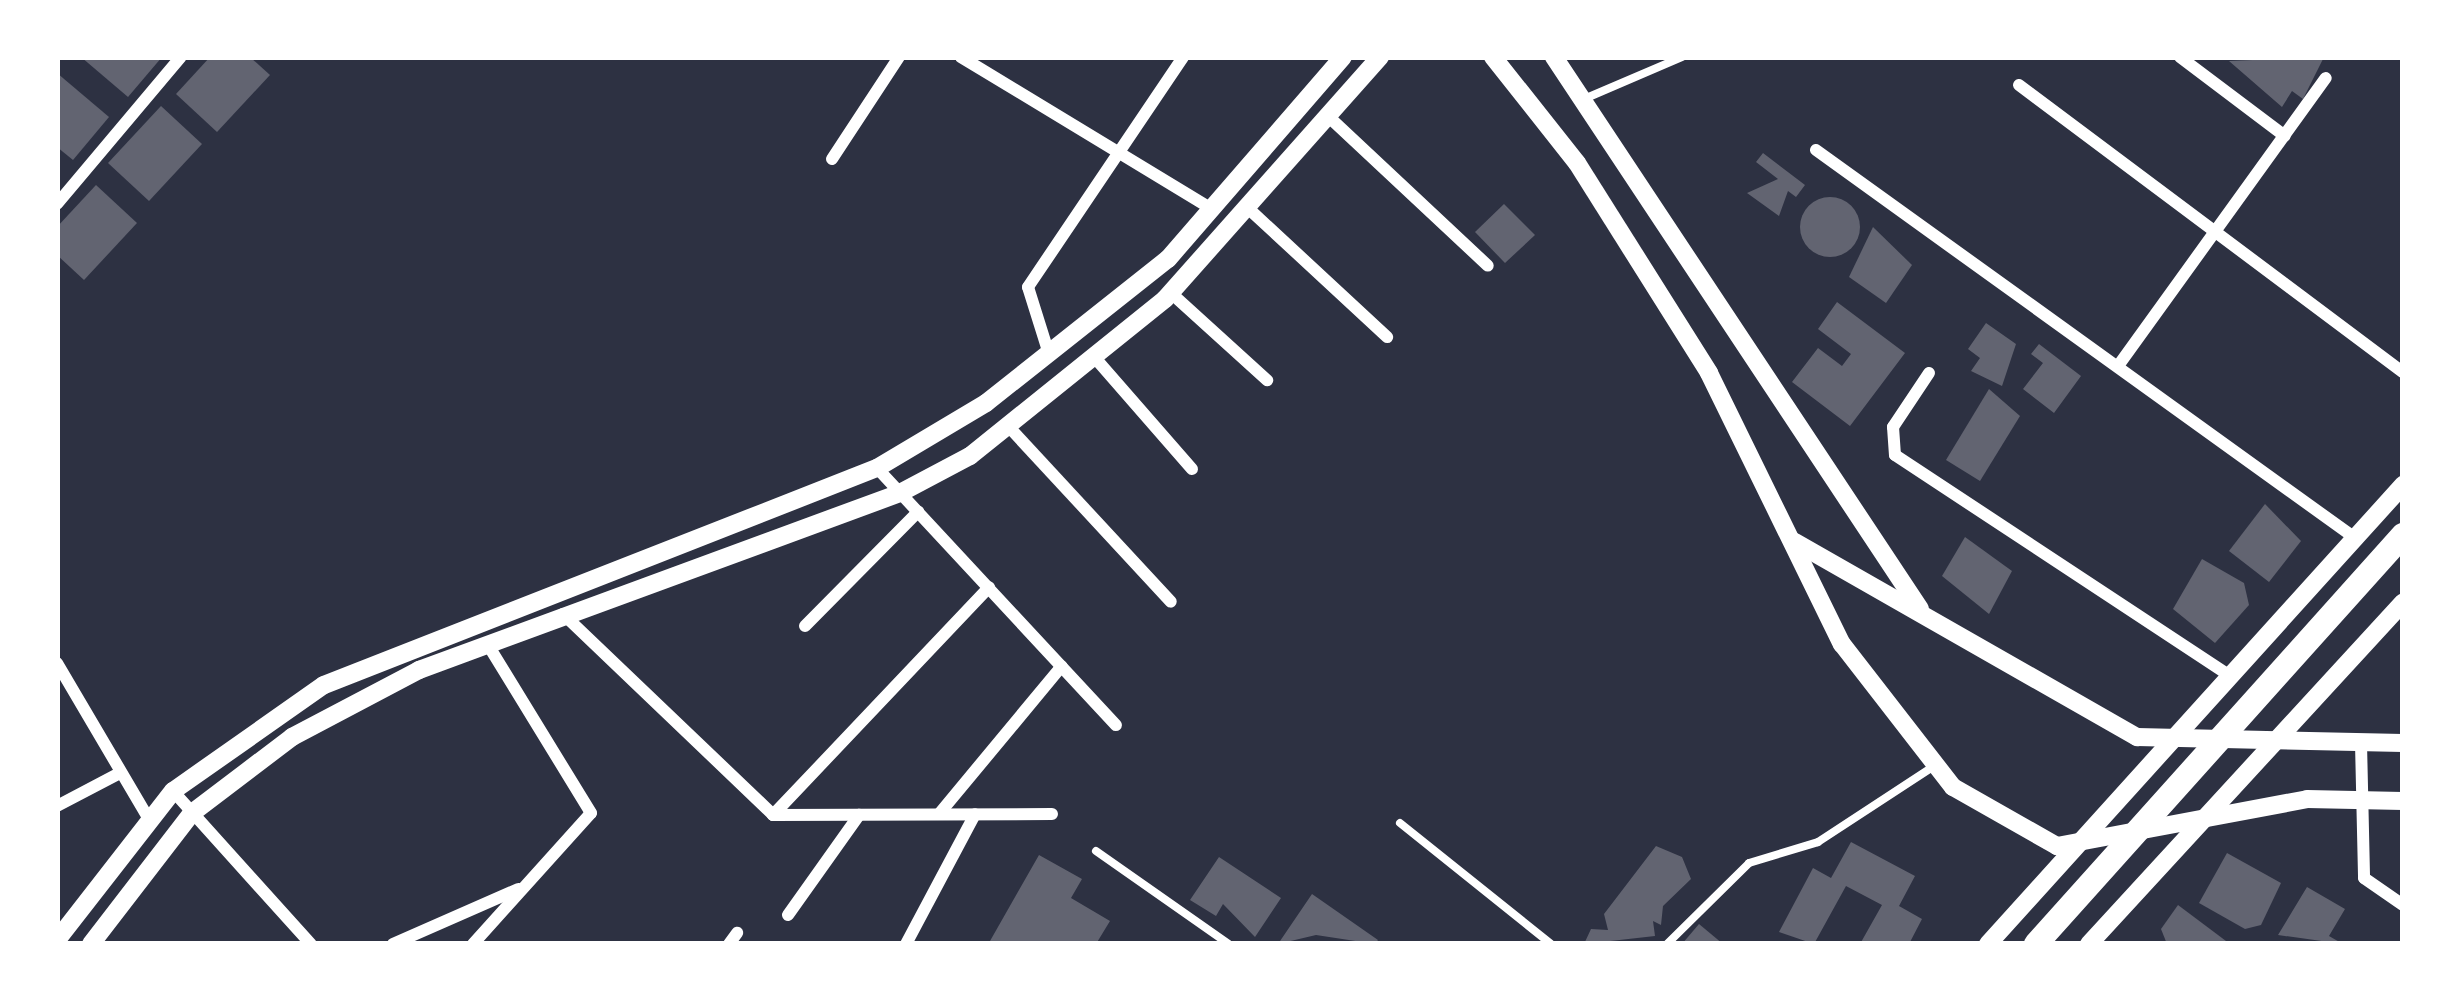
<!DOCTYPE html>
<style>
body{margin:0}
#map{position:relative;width:2460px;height:1001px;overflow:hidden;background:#2d3142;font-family:Commissioner,sans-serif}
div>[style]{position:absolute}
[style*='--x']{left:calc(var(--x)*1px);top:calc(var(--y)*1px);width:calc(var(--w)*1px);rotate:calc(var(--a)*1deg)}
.building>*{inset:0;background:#626471}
.round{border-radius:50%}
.service>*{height:8px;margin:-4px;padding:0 4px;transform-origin:4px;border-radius:4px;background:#fff}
.minor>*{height:12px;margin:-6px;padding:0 6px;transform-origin:6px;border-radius:6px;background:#fff}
.tertiary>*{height:18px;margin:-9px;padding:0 9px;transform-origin:9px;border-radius:9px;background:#fff}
.primary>*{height:24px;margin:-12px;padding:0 12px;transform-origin:12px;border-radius:12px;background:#fff}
span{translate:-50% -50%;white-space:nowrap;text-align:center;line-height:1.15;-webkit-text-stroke:9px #fff;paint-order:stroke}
.frame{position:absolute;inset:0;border:60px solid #fff;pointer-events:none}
</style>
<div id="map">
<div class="building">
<i style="clip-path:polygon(81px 57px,162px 57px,128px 97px)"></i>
<i style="clip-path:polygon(210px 57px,250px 57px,270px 75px,217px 132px,176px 94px)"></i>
<i style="clip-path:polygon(2324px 57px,2303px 99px,2292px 91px,2282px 107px,2229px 61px)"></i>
<i style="clip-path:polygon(57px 73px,109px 117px,73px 160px,57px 147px)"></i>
<i style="clip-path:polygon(161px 106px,202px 144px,149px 201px,108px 163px)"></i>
<i style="clip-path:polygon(1763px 153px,1805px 185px,1796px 197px,1788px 191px,1779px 216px,1747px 193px,1778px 179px,1756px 162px)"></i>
<i style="clip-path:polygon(96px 185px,137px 223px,84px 280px,57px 255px,57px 227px)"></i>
<i class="round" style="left:1800px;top:197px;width:60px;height:60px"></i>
<i style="clip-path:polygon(1504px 204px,1535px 235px,1505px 263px,1475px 232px)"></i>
<i style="clip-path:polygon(1873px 227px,1912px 265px,1886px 303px,1849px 277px)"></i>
<i style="clip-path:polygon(1837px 302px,1905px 353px,1850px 426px,1792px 382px,1818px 348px,1842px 366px,1851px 354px,1818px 329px)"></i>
<i style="clip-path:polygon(1986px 323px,2016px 344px,2002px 386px,1971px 371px,1980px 358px,1968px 349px)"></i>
<i style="clip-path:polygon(2039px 344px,2081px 376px,2054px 413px,2023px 389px,2043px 363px,2031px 354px)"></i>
<i style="clip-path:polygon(1989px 389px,2020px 416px,1980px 481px,1946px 460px)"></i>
<i style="clip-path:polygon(2265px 504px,2301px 541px,2269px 582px,2229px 551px)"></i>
<i style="clip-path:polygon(1965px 537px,2012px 571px,1989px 614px,1942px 576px)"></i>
<i style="clip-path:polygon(2202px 559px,2244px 583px,2249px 605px,2215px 643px,2173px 609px)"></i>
<i style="clip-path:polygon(1851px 842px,1915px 876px,1899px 906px,1922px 919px,1909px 944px,1860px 944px,1882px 905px,1846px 886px,1814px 944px,1779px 932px,1813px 868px,1831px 878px)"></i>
<i style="clip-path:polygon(1656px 846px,1682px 857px,1691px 879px,1663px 906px,1661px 925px,1653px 921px,1655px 936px,1584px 944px,1591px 929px,1608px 930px,1604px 914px)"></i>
<i style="clip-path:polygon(2227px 853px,2281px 883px,2261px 925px,2245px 929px,2199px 903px)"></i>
<i style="clip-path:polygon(1039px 855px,1082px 879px,1071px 898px,1110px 921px,1096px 944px,990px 941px)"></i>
<i style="clip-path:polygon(1219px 857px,1281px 898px,1255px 937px,1223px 904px,1216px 916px,1190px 900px)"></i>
<i style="clip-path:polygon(2307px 887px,2345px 909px,2329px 936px,2343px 944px,2278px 935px)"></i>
<i style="clip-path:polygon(1312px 894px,1378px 940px,1375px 944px,1316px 935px,1278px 944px)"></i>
<i style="clip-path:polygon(2178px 905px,2230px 944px,2167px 944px,2161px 929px)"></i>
<i style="clip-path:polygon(1699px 924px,1723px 944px,1682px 944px)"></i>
</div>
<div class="service">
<i style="--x:1584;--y:99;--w:107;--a:-23.2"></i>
<i style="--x:1400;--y:823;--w:193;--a:38.7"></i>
<i style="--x:1096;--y:851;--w:162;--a:35"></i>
<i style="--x:1667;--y:944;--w:115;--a:-44.6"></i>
<i style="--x:1749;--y:863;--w:72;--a:-16.9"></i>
<i style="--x:1818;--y:842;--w:139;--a:-33.2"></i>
</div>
<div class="minor">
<i style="--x:961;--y:57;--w:293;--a:31.2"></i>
<i style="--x:2180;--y:57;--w:131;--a:37"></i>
<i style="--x:2019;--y:85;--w:479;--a:36.8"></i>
<i style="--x:1330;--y:118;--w:216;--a:43.1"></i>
<i style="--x:1816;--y:150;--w:664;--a:35.75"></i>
<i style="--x:832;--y:159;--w:122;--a:-56.7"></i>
<i style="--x:57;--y:204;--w:192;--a:-49.9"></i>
<i style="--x:1250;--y:210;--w:187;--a:42.8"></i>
<i style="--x:1171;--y:293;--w:130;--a:42.2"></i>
<i style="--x:1049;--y:354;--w:70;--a:-107.4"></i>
<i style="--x:1028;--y:287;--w:277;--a:-56"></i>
<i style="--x:1096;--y:359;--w:146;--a:48.9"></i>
<i style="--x:2118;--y:366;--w:355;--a:-54.2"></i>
<i style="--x:1929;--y:373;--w:65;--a:123.7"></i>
<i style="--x:1893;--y:427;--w:28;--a:86"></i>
<i style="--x:1895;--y:455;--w:396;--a:33.4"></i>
<i style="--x:1009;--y:427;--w:238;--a:47.2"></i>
<i style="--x:877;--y:468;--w:351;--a:47.1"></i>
<i style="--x:563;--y:614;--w:291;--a:43.7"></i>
<i style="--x:773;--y:815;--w:314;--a:-46.5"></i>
<i style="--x:805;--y:626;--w:161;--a:-45.3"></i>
<i style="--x:57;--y:663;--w:181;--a:59.5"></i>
<i style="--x:2361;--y:743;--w:135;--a:88.7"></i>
<i style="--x:2364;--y:878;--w:47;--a:34.7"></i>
<i style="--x:173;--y:791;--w:206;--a:48"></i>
<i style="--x:57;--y:806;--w:67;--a:-27.7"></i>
<i style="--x:939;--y:814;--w:192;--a:-50.3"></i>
<i style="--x:773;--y:815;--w:279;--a:-0.2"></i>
<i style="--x:788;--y:915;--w:123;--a:-54.6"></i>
<i style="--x:393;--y:944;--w:137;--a:-23.7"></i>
<i style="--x:473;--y:944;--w:176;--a:-48"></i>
<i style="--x:591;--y:813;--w:199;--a:-121.5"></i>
<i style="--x:729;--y:944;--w:14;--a:-54"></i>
<i style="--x:906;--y:944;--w:147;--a:-62"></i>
</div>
<div class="tertiary">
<i style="--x:1493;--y:57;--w:135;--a:51.6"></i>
<i style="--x:1577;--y:163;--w:248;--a:57.8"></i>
<i style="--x:1709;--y:373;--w:302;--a:63.9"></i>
<i style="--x:1842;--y:644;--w:181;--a:52.2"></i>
<i style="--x:1953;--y:787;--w:120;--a:29.6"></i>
<i style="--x:2057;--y:846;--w:254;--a:-10.6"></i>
<i style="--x:2307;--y:799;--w:96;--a:1.2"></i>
<i style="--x:1554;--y:57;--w:662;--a:56.45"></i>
<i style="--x:1795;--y:542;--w:394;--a:29.7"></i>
<i style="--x:2137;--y:737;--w:266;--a:1.3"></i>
<i style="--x:57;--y:940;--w:189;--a:-52.1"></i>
<i style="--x:173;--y:791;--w:184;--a:-35.1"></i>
<i style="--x:324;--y:685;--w:594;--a:-21.43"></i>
<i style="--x:877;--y:468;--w:127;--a:-30.8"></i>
<i style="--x:986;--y:403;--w:232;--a:-38.4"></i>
<i style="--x:1168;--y:259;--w:267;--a:-49.1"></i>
<i style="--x:91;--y:944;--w:165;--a:-52.4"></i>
<i style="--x:192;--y:813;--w:126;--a:-37.2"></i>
<i style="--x:292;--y:737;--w:144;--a:-27.8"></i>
<i style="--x:419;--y:670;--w:513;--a:-20.2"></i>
<i style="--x:900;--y:493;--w:79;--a:-27.9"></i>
<i style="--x:970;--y:456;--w:250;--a:-38.8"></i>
<i style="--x:1165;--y:299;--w:324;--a:-48.4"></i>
<i style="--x:1988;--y:944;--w:619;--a:-47.88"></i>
<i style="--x:2089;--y:944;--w:464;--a:-47.4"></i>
</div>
<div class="primary">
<i style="--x:2036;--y:944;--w:550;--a:-48.1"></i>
</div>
<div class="frame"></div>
</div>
